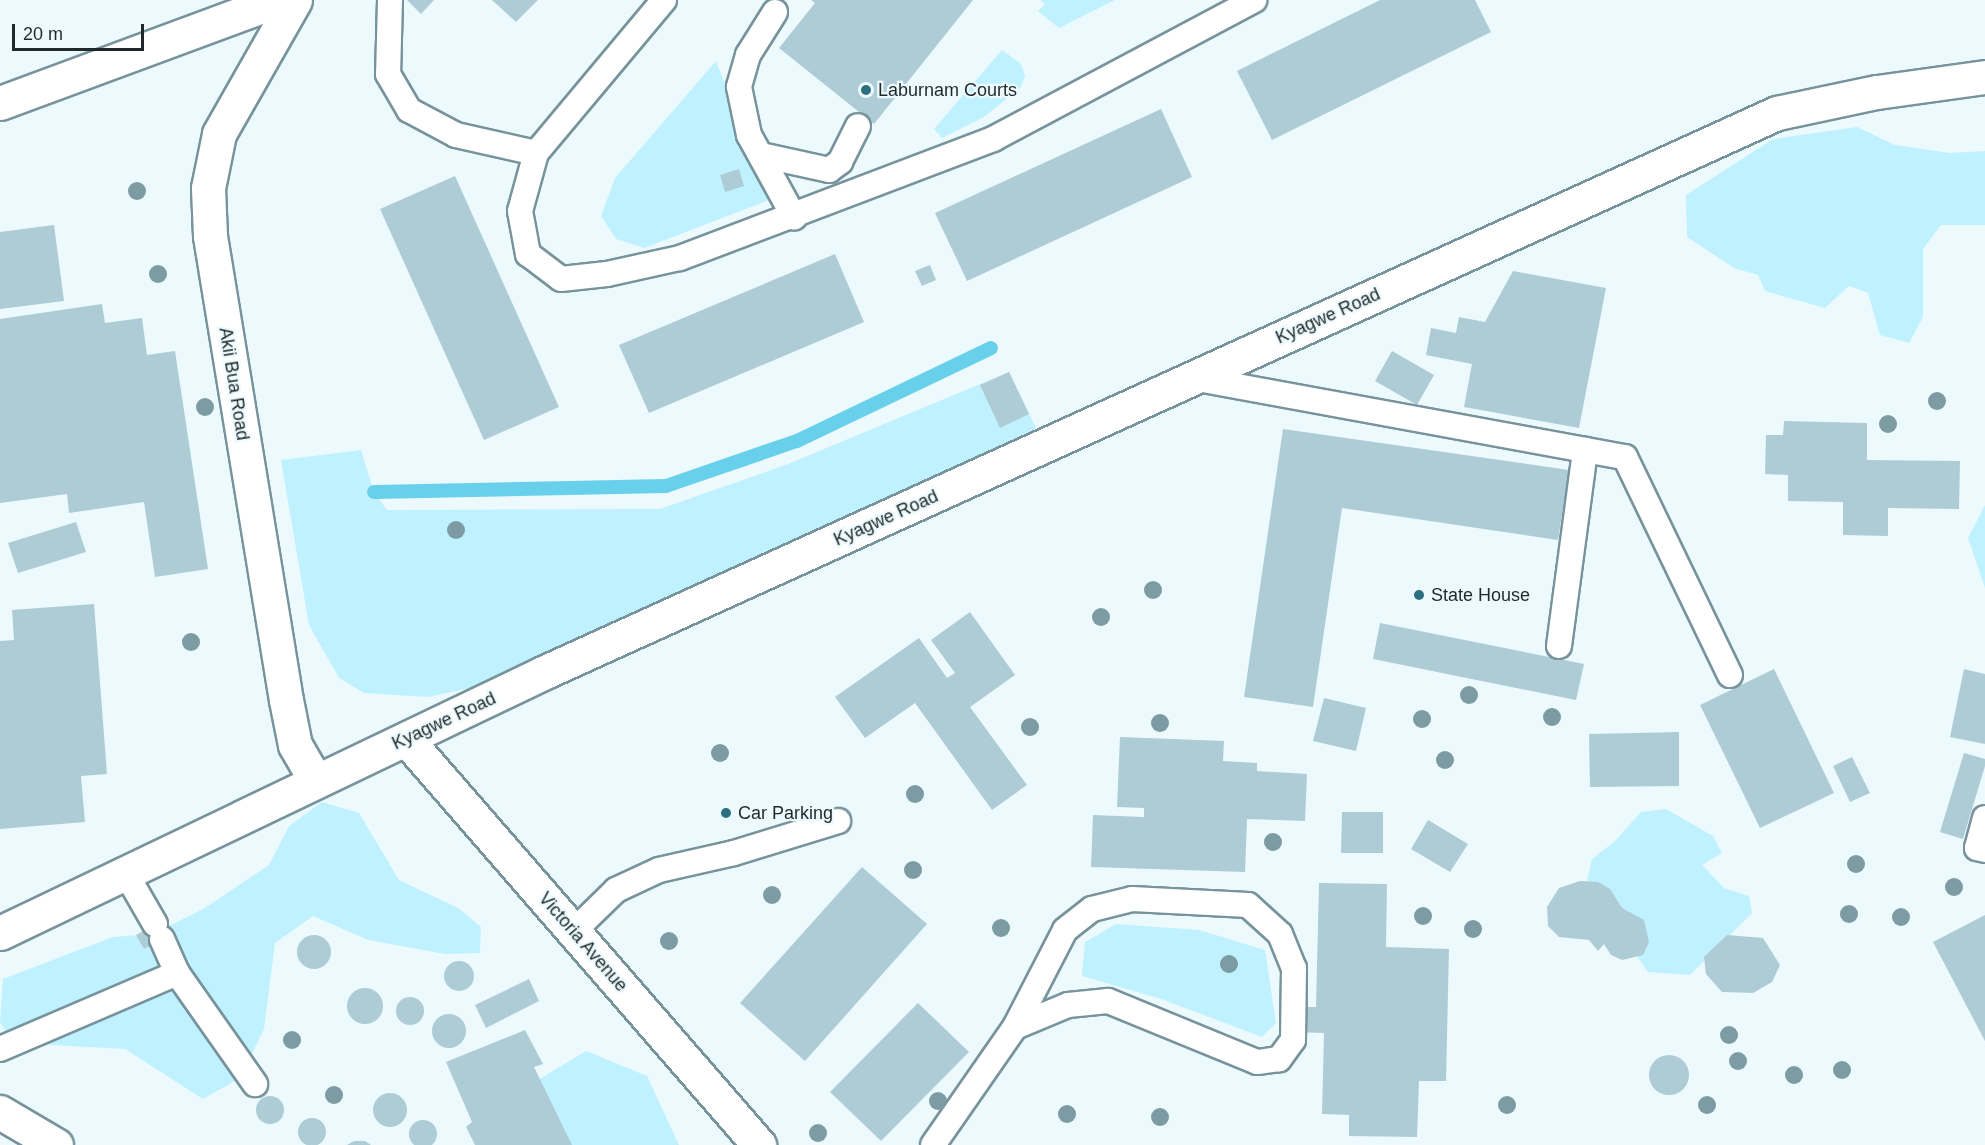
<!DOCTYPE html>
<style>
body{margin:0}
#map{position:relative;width:1985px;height:1145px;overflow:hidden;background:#edfafd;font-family:Helvetica,sans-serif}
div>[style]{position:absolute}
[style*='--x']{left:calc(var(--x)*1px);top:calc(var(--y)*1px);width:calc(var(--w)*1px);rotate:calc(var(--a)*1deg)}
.green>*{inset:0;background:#c0f1ff}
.stream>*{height:14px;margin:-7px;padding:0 7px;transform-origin:7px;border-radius:7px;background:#69d0eb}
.building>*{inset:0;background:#aeccd5}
.round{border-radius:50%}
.roads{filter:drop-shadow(2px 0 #77939c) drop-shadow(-2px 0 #77939c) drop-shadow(0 2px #77939c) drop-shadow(0 -2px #77939c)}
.service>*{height:24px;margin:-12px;padding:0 12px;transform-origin:12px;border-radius:12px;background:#fff}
.minor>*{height:33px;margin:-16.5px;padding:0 16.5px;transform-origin:16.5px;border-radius:16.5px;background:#fff}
.tertiary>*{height:33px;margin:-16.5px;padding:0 16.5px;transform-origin:16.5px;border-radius:16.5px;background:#fff}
.trees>*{width:18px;height:18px;margin:-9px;border-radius:50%;background:#7c9ba3}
.dots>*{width:16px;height:16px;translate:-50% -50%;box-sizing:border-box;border:3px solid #edfafd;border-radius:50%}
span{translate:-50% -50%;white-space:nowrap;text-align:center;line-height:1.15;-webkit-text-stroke:4.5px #edfafd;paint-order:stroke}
.poi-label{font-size:18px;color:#1e292c}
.left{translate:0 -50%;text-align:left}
.street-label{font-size:18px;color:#1e292c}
.scale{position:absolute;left:12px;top:24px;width:132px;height:27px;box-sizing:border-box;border:3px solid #1e292c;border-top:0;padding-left:8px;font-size:18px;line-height:21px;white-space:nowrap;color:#1e292c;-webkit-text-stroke:4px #edfafd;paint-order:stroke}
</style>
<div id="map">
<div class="green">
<i style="clip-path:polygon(1040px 0,1115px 0,1059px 28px,1038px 11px,1045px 4px)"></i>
<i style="clip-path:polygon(1002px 50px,1021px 64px,1025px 76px,1020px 88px,984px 117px,942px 138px,934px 129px)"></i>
<i style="clip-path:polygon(716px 61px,769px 200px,644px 248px,616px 239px,601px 216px,615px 178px)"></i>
<i style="clip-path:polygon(1857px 127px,1895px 145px,1950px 153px,1985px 151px,1985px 225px,1941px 225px,1923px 249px,1923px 317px,1909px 343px,1880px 335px,1868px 293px,1849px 286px,1825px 308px,1765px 291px,1758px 275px,1734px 268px,1687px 237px,1686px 195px,1773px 139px)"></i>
<i style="clip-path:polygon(1009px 372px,1036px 428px,545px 672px,428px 697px,364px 693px,339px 678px,309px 625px,281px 460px,361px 450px,374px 492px,387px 510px,660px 509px,788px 464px)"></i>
<i style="clip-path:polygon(1985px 505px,1985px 588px,1968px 538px)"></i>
<i style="clip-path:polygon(322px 802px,359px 813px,399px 880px,458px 908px,481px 927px,480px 953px,445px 954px,368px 940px,313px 916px,275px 943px,264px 1029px,240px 1078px,203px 1099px,125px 1049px,14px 1043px,0 1023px,3px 979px,113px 937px,153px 934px,205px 908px,269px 865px,289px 826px)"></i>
<i style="clip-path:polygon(1666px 809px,1713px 836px,1722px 853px,1702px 865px,1724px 888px,1749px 896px,1752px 913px,1690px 975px,1648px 972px,1626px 941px,1583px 898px,1592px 859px,1614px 842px,1641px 812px)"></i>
<i style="clip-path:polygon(1116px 924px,1199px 930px,1265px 950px,1276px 1023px,1262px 1037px,1161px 999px,1082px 976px,1085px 942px)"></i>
<i style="clip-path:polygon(586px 1051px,647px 1076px,679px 1145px,543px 1145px,523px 1089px)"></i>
</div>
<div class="stream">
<i style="--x:374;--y:492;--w:292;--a:-1.2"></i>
<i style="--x:666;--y:486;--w:139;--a:-19"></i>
<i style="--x:797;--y:441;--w:215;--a:-25.6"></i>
</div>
<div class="building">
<i style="clip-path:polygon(407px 0,434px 0,421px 14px)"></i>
<i style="clip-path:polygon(492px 0,538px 0,516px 22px)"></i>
<i style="clip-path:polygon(811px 0,973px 0,874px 124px,779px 48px,815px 3px)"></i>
<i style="clip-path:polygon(1380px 0,1475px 0,1491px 32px,1272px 140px,1237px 71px)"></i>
<i style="clip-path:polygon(1161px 109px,1192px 177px,967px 281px,935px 213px)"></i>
<i style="clip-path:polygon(739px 169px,744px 186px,725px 192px,720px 175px)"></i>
<i style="clip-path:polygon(455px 176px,559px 407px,484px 440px,380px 209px)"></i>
<i style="clip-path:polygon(54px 225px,64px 301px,0 309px,0 232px)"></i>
<i style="clip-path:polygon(835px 254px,864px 322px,649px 413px,619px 345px)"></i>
<i style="clip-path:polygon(930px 265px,936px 280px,922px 286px,915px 271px)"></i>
<i style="clip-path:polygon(1513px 271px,1606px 288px,1579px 428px,1464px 407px,1472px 364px,1426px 355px,1431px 328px,1456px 333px,1459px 317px,1485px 322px)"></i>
<i style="clip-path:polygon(102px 304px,105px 323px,142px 318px,147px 355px,175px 351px,208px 569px,155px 577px,144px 502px,69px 513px,67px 494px,0 503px,0 319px)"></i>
<i style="clip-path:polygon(1392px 351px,1434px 375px,1417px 405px,1375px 381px)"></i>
<i style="clip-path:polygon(1009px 372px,1029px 414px,1000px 428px,980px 385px)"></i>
<i style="clip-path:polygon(1784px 421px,1867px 423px,1867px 460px,1960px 461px,1959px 509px,1888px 508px,1888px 536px,1843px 535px,1843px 502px,1788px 501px,1788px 475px,1765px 474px,1766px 435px,1783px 435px)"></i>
<i style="clip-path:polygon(1283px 429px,1569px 470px,1558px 540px,1342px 508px,1313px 707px,1244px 697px)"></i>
<i style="clip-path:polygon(76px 522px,86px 552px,18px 573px,8px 543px)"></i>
<i style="clip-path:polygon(94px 604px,107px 774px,81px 776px,85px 822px,0 829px,0 641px,14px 640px,12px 610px)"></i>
<i style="clip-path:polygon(970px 612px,1015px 675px,970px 707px,1027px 785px,992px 810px,915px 703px,865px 738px,835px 697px,919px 638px,947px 678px,955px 673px,931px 640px)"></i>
<i style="clip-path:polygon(1380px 623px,1584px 664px,1576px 700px,1373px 659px)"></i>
<i style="clip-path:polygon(1774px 669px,1834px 793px,1760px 828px,1700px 705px)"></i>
<i style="clip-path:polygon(1964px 669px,1985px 674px,1985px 744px,1950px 737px)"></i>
<i style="clip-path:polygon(1324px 698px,1366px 708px,1356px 751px,1313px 741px)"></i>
<i style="clip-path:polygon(1679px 732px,1679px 786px,1590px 787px,1589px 734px)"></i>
<i style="clip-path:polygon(1120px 737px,1224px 741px,1223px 761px,1257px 763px,1257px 771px,1307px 774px,1305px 821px,1247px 819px,1245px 872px,1091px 867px,1093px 815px,1144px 817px,1144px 808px,1117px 807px)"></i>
<i style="clip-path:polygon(1964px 753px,1985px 759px,1985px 766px,1963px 839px,1940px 832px)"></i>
<i style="clip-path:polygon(1852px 757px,1870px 793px,1850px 802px,1833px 766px)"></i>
<i style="clip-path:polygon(1342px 812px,1383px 812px,1383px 853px,1341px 853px)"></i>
<i style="clip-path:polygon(1428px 820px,1468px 844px,1450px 872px,1411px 849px)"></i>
<i style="clip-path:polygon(862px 867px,927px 924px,805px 1061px,740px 1003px)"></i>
<i style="clip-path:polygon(1580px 881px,1598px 882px,1610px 889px,1622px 908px,1644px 920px,1649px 942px,1643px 955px,1622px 960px,1611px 955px,1604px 944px,1598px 951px,1589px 940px,1559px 937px,1548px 926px,1547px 907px,1559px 888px)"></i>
<i style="clip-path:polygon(1319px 883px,1387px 884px,1386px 947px,1449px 949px,1446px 1081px,1419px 1081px,1417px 1137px,1349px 1136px,1349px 1115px,1322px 1114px,1324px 1033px,1295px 1032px,1296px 1007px,1316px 1007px)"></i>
<i style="clip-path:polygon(1985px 915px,1985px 1041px,1933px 942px)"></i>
<i style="clip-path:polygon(166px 919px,174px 933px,144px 949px,136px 935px)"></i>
<i style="clip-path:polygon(1727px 935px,1763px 938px,1780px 965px,1772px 982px,1753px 993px,1722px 992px,1706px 974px,1704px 957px)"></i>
<i class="round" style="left:297px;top:935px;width:34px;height:34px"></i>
<i class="round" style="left:444px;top:961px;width:30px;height:30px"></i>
<i style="clip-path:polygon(529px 979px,539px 1001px,486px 1028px,475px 1005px)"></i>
<i class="round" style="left:347px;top:988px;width:36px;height:36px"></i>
<i class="round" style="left:396px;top:997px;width:28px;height:28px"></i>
<i style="clip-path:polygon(918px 1003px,969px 1052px,881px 1141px,830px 1092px)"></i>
<i class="round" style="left:432px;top:1014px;width:34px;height:34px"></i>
<i style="clip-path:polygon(525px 1030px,543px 1064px,534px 1067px,572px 1145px,475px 1145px,466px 1127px,472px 1122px,446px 1062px)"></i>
<i class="round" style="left:1649px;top:1055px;width:40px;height:40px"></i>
<i class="round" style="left:373px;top:1093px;width:34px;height:34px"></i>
<i class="round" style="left:256px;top:1096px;width:28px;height:28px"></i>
<i class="round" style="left:298px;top:1118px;width:28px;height:28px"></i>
<i class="round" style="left:409px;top:1120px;width:28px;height:28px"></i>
<i style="clip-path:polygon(354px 1141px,365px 1141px,371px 1145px,347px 1145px)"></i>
</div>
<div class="roads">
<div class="service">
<i style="--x:390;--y:0;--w:74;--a:91.5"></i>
<i style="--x:388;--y:74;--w:42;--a:59.7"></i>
<i style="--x:409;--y:110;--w:53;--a:28"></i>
<i style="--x:456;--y:135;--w:82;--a:12.7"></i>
<i style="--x:664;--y:0;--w:199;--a:129.9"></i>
<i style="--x:536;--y:153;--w:60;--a:105.4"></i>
<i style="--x:520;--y:211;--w:44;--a:79.5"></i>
<i style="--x:528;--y:254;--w:41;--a:37.1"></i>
<i style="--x:561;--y:279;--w:46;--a:-6.2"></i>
<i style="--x:607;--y:274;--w:75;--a:-12.4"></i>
<i style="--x:680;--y:258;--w:335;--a:-20.8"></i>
<i style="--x:993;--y:139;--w:296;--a:-28"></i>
<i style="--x:775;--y:12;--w:51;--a:122.1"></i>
<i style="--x:748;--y:55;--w:33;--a:106"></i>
<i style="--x:739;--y:87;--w:49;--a:78.2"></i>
<i style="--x:749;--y:135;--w:94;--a:61.2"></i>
<i style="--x:761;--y:155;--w:70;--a:12.4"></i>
<i style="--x:829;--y:170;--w:14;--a:-36"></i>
<i style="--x:840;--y:162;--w:40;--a:-63.4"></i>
<i style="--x:1193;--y:378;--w:439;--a:10.4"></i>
<i style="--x:1625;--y:457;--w:242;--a:64.3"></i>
<i style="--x:1559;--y:646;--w:198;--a:-82.4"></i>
<i style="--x:1985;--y:818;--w:31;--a:105"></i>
<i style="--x:1977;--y:848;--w:8;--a:14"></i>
<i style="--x:125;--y:872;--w:60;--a:60"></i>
<i style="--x:573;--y:932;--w:60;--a:-44.3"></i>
<i style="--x:616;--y:890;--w:47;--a:-24.9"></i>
<i style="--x:659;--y:870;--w:77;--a:-12.8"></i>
<i style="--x:734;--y:853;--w:109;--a:-17.1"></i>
<i style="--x:162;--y:939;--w:37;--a:66"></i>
<i style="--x:177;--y:973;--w:136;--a:54.9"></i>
<i style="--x:0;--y:1049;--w:193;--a:-23.2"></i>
<i style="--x:933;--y:1145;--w:144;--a:-55.2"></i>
<i style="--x:1015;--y:1027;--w:109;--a:-62.7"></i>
<i style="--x:1065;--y:930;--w:34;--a:-38"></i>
<i style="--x:1092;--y:909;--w:41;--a:-14"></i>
<i style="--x:1132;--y:899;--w:116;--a:3"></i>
<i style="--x:1248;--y:905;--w:43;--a:42.2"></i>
<i style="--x:1280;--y:934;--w:37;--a:68"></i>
<i style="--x:1294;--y:968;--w:72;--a:90.8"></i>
<i style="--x:1293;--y:1040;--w:24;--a:126"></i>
<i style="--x:1279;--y:1059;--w:22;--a:172"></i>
<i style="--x:1257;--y:1062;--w:161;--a:-157.7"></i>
<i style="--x:1108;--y:1001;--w:40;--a:174.3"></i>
<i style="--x:1068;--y:1005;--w:57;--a:157.5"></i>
</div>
<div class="minor">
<i style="--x:0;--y:103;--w:296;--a:-20.3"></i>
<i style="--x:407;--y:740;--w:537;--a:49"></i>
<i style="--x:0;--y:1112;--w:65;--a:30.5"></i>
</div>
<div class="tertiary">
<i style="--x:295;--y:0;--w:154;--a:119.6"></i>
<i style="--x:219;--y:134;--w:55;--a:101.5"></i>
<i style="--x:208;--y:188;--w:48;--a:87.6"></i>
<i style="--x:210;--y:236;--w:470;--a:80.7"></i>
<i style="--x:286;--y:700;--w:46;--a:78.7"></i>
<i style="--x:295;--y:745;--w:39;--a:60"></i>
<i style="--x:0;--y:933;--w:604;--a:-25.59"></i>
<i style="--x:545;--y:672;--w:1353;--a:-24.41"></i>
<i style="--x:1777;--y:113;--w:102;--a:-11.9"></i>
<i style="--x:1877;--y:92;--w:109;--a:-7.9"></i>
</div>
</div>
<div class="trees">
<i style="left:137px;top:191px"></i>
<i style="left:158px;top:274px"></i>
<i style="left:1937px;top:401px"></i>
<i style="left:205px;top:407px"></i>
<i style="left:1888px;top:424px"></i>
<i style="left:456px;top:530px"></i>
<i style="left:1153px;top:590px"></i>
<i style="left:1101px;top:617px"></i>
<i style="left:191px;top:642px"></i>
<i style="left:1469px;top:695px"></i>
<i style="left:1552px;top:717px"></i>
<i style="left:1422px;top:719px"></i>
<i style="left:1160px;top:723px"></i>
<i style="left:1030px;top:727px"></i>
<i style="left:720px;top:753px"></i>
<i style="left:1445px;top:760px"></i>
<i style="left:915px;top:794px"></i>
<i style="left:1273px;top:842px"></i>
<i style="left:1856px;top:864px"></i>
<i style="left:913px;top:870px"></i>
<i style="left:1954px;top:887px"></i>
<i style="left:772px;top:895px"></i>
<i style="left:1849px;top:914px"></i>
<i style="left:1423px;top:916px"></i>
<i style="left:1901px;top:917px"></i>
<i style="left:1001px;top:928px"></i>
<i style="left:1473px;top:929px"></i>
<i style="left:669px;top:941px"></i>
<i style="left:1229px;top:964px"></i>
<i style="left:1729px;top:1035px"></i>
<i style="left:292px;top:1040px"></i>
<i style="left:1738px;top:1061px"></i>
<i style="left:1842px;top:1070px"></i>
<i style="left:1794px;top:1075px"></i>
<i style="left:334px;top:1095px"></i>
<i style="left:938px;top:1101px"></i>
<i style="left:1507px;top:1105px"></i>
<i style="left:1707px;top:1105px"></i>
<i style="left:1067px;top:1114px"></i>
<i style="left:1160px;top:1117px"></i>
<i style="left:818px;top:1133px"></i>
</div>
<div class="dots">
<i style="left:866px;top:90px;background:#2b6f80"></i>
<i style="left:1419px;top:595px;background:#2b6f80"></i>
<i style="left:726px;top:813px;background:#2b6f80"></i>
</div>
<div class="poi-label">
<span class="left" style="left:878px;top:90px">Laburnam Courts</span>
<span class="left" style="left:1431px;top:595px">State House</span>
<span class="left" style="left:738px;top:813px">Car Parking</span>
</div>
<div class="street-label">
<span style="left:1328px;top:316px;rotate:-24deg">Kyagwe Road</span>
<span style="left:234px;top:384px;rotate:81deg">Akii Bua Road</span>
<span style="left:886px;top:518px;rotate:-24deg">Kyagwe Road</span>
<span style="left:444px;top:721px;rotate:-25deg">Kyagwe Road</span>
<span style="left:583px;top:942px;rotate:49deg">Victoria Avenue</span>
</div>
<div class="scale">20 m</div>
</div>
